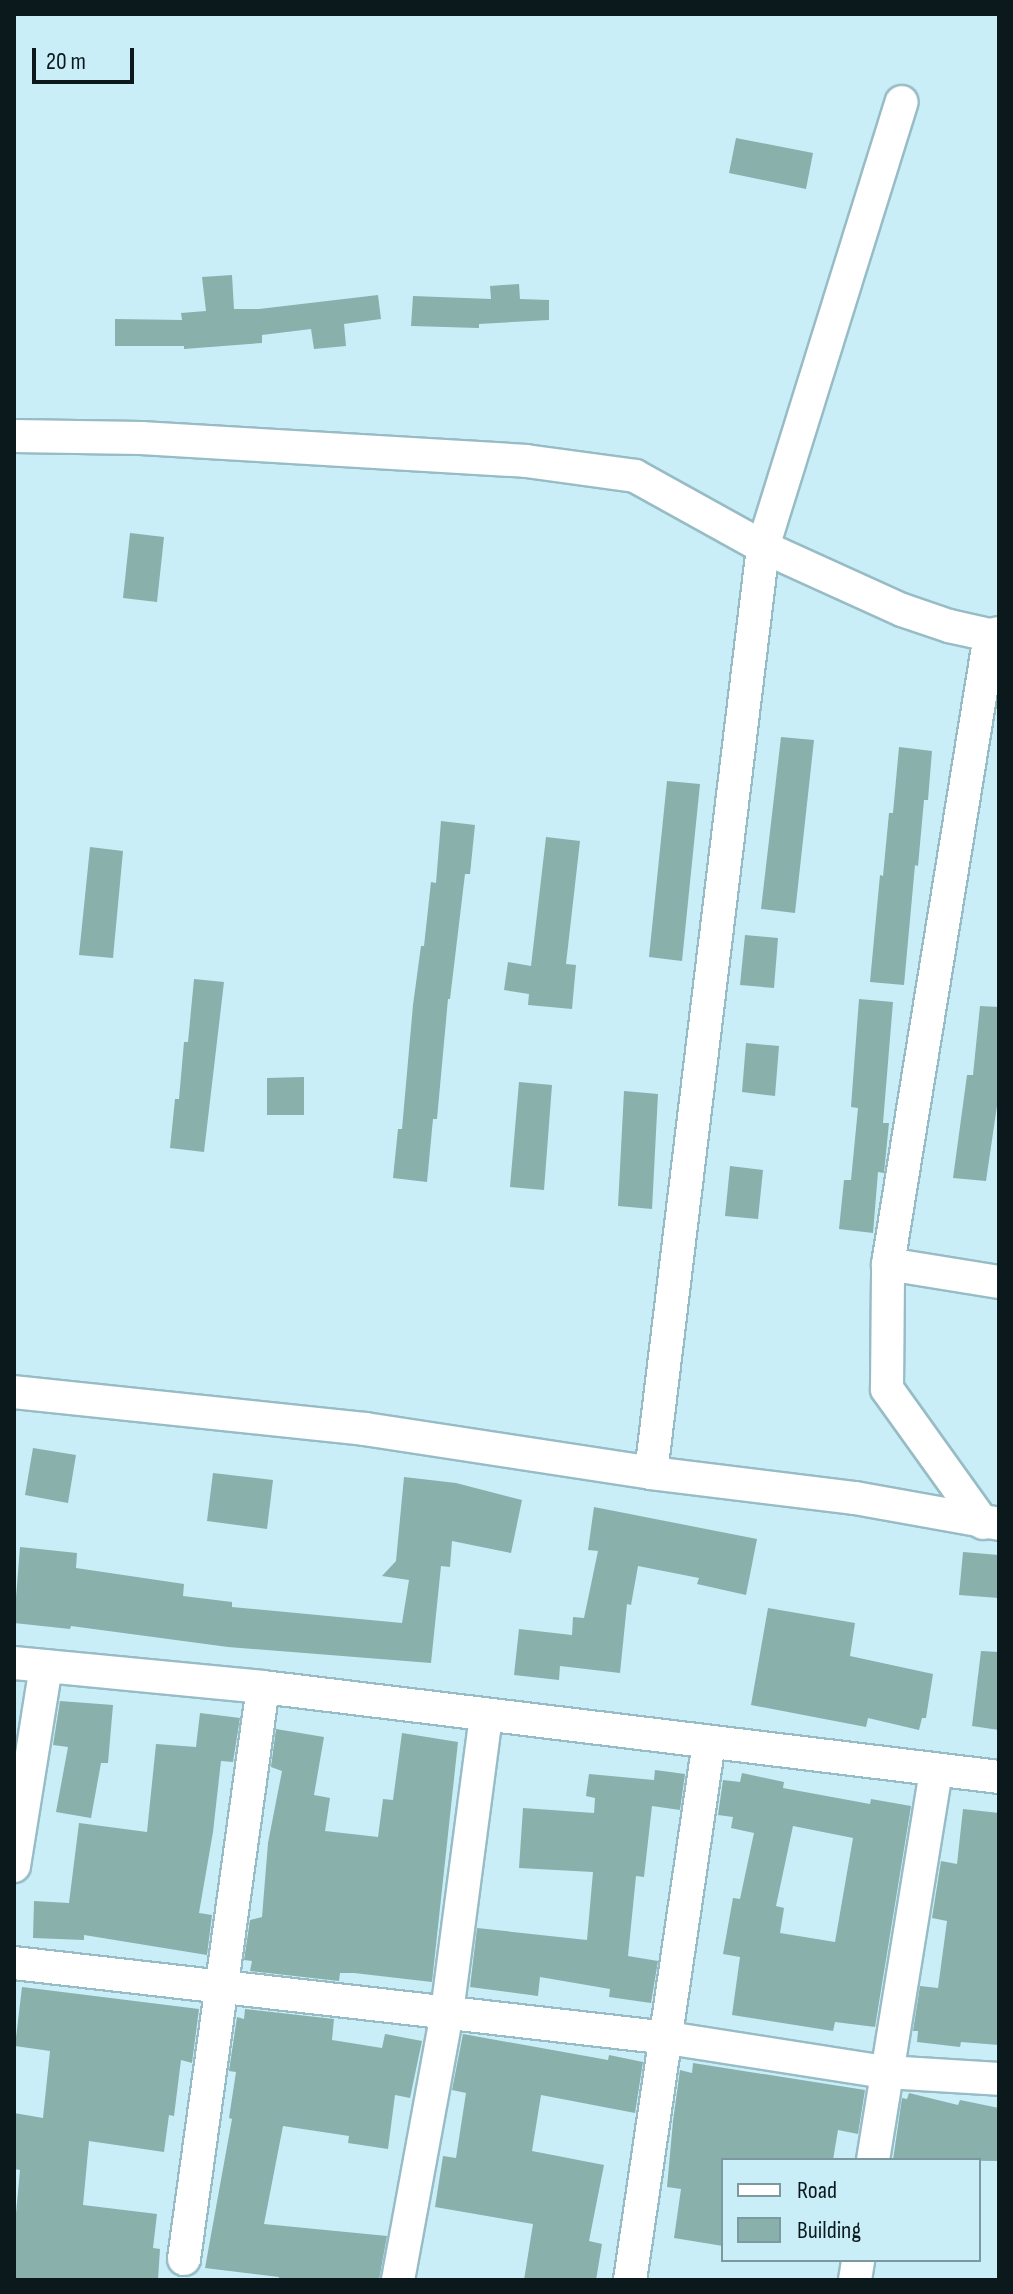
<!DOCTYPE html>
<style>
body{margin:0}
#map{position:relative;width:1013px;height:2294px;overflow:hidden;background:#c9eef8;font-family:"Sofia Sans Condensed",sans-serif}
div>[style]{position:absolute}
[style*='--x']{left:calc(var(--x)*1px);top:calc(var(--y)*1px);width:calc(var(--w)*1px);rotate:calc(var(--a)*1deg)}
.building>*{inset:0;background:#8ab0ab}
.roads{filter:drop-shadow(2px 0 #98bcc5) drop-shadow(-2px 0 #98bcc5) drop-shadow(0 2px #98bcc5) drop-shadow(0 -2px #98bcc5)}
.minor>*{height:32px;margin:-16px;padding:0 16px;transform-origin:16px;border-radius:16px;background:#fff}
span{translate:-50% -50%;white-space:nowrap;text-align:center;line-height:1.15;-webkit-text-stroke:7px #c9eef8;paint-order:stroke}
.frame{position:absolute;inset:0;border:16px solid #0b191c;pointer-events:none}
.legend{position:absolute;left:721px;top:2158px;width:260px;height:104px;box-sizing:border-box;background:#c9eef8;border:2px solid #7d99a0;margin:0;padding:10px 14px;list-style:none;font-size:24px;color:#0b191c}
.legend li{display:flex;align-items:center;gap:16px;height:40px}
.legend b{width:40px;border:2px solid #7d99a0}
.scale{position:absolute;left:32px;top:48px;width:102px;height:36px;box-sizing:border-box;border:4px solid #0b191c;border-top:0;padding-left:10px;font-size:24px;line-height:28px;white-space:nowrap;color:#0b191c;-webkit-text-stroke:6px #c9eef8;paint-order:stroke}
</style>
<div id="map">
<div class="building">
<i style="clip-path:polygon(736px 138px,813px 153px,806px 189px,729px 173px)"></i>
<i style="clip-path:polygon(232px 275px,234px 309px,259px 309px,378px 295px,381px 319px,344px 324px,346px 346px,314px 349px,311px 329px,262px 335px,262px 343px,184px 349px,184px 346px,115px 346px,115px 319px,182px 320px,181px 313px,206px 311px,202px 277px)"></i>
<i style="clip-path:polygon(519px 284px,520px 299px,549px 300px,549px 320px,479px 324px,479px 328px,411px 326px,413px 296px,491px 299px,490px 286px)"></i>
<i style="clip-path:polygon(130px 533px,164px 537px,157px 602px,123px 598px)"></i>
<i style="clip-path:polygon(781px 737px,814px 740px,795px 913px,761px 909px)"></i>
<i style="clip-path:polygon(899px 747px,932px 751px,928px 800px,924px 800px,918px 866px,915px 865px,904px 985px,870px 982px,880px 875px,883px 876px,889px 813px,893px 813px)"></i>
<i style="clip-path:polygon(667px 781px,700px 784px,682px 961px,649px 957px)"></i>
<i style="clip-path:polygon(441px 821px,475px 825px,470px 874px,465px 874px,450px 999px,448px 999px,437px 1119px,433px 1119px,427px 1182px,393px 1178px,398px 1129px,402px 1129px,413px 1005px,421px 946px,424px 946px,431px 882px,436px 883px)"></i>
<i style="clip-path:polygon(546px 837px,580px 841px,566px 964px,576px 965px,572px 1009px,528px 1005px,529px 994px,504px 990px,508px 962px,531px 966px)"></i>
<i style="clip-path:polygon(90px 847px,123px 851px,113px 958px,79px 955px)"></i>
<i style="clip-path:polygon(745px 935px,778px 938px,774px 988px,740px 985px)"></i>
<i style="clip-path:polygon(194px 979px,224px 982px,204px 1152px,170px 1148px,175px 1099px,179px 1099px,184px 1042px,188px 1042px)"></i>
<i style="clip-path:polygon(859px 999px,893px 1002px,883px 1123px,889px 1123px,884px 1173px,878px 1172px,873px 1233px,839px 1229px,844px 1180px,851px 1180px,858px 1108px,851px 1107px)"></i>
<i style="clip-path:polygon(980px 1006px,999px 1007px,999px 1092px,986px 1181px,953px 1178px,967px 1075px,973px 1075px)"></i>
<i style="clip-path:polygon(746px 1043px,779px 1046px,775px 1096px,742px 1092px)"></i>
<i style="clip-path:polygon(304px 1077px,304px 1115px,267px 1115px,267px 1078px)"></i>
<i style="clip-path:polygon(519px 1082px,552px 1085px,544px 1190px,510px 1187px)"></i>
<i style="clip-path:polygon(624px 1091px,658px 1094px,652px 1209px,618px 1206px)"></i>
<i style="clip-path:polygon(730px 1166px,763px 1170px,758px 1219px,725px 1216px)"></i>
<i style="clip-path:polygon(33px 1448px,76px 1455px,68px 1503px,25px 1495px)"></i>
<i style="clip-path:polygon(213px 1473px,273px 1480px,267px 1529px,207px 1521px)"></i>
<i style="clip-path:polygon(404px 1477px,456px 1483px,522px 1500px,511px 1553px,452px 1541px,450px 1567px,441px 1566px,431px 1663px,228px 1647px,71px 1626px,70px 1629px,14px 1623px,20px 1547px,77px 1553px,76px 1568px,184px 1584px,183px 1596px,232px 1602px,232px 1607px,402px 1623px,409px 1580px,382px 1576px,396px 1561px)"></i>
<i style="clip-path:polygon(594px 1507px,757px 1539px,746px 1595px,697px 1584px,699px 1578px,638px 1566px,631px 1605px,627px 1604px,620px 1673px,560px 1666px,559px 1680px,514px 1675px,519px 1629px,572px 1635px,573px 1617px,584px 1618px,598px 1551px,588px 1550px)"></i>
<i style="clip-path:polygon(963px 1552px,999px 1555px,999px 1598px,959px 1595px)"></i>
<i style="clip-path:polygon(768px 1608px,855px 1623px,850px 1656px,933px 1674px,926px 1718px,922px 1718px,919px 1730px,868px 1718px,866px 1727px,751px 1705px)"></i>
<i style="clip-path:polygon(981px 1651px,999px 1652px,999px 1730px,972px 1726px)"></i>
<i style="clip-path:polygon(60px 1701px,113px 1705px,108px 1763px,101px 1763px,91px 1818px,56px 1812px,68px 1747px,53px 1745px)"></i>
<i style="clip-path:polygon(200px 1713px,240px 1718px,233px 1762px,221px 1761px,213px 1832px,199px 1913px,212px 1915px,207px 1955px,84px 1935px,84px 1940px,33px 1938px,34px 1901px,69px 1903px,79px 1823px,147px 1832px,156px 1744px,196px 1747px)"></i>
<i style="clip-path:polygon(276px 1729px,324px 1737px,314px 1795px,330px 1798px,325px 1831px,378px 1837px,383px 1799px,393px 1800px,402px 1733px,458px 1742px,432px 1982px,354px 1973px,340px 1973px,339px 1981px,250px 1971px,252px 1961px,244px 1960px,250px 1920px,262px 1917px,268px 1843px,282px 1771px,271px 1767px)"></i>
<i style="clip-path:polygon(655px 1770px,685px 1774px,680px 1810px,652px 1806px,644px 1877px,636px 1876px,628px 1956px,658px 1961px,651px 2003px,609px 1997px,610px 1989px,540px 1977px,538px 1996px,470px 1987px,477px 1928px,587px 1940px,593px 1872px,519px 1868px,523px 1808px,594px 1813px,595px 1798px,586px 1796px,589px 1774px,654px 1780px)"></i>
<i style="clip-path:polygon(evenodd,742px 1773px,784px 1782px,783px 1788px,870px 1804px,871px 1799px,911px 1806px,875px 2027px,835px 2022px,833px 2031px,732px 2015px,740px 1957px,723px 1954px,733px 1898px,740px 1899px,754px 1833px,731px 1828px,733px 1817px,718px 1815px,723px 1780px,740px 1782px,742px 1773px,793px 1826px,853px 1838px,835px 1942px,780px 1933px,784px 1908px,776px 1906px,793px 1826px)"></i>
<i style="clip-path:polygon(963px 1809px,999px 1813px,999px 2045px,961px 2042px,960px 2047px,917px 2042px,918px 2031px,913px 2031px,920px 1986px,938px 1988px,947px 1921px,932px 1918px,941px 1861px,957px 1864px)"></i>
<i style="clip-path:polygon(22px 1987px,199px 2009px,192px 2063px,181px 2060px,174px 2116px,169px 2115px,164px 2152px,89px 2141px,83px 2205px,157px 2214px,153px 2248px,160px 2249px,158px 2280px,15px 2280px,14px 2235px,20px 2170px,14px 2169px,14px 2113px,43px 2118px,50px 2051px,15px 2046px)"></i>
<i style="clip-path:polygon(245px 2009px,334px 2019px,332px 2040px,382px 2048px,385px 2034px,422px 2041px,410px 2098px,395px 2095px,388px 2149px,348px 2143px,349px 2136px,283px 2126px,264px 2224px,387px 2236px,379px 2280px,279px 2280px,279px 2277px,205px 2268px,232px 2119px,229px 2118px,236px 2072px,229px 2071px,237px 2017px,244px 2019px)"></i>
<i style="clip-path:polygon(463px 2034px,608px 2060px,609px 2055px,643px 2062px,635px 2113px,541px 2095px,532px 2151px,604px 2165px,589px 2241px,602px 2244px,596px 2280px,524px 2280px,533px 2224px,435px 2207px,443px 2156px,456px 2158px,466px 2093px,452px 2090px)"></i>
<i style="clip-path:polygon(693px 2063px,865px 2090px,858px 2134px,838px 2130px,833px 2160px,723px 2160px,723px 2246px,674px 2238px,681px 2189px,667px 2187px,673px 2121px,680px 2070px,692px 2073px)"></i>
<i style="clip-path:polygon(909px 2093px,958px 2105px,960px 2100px,999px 2108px,999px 2161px,893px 2160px,902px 2098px,907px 2099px)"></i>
</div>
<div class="roads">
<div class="minor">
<i style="--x:14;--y:436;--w:127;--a:0.9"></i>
<i style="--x:141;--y:438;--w:386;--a:3.4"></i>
<i style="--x:526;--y:461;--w:110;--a:7.8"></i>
<i style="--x:635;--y:476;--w:146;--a:29"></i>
<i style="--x:763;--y:547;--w:153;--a:24.4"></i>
<i style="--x:902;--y:610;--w:50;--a:18.8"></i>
<i style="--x:949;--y:626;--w:42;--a:12.4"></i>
<i style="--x:990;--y:635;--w:9;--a:-13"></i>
<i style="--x:888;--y:1264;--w:112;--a:9.2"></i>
<i style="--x:14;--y:1392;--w:353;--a:6"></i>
<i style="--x:365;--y:1429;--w:289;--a:8.7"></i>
<i style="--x:651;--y:1473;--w:206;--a:7"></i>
<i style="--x:855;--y:1498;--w:146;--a:10.2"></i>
<i style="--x:651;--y:1473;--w:933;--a:-83.1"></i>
<i style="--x:763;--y:547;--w:466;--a:-72.7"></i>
<i style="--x:983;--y:1523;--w:165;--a:-125.6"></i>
<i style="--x:887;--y:1389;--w:125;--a:-89.5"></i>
<i style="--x:888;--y:1264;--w:637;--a:-80.79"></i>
<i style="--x:14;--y:1663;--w:250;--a:5.5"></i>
<i style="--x:263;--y:1687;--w:741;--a:6.97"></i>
<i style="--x:14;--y:1866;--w:202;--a:-80.9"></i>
<i style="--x:14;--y:1963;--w:658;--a:6.54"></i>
<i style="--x:668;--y:2038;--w:221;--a:8.9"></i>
<i style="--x:886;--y:2072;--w:113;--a:3.5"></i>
<i style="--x:873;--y:2160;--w:394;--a:-80.8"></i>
<i style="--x:184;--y:2259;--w:577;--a:-82.14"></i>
<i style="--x:398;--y:2280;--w:272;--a:-79.6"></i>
<i style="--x:447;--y:2012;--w:299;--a:-82.5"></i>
<i style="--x:630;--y:2280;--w:544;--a:-81.65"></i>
<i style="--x:855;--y:2280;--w:20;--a:-81"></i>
</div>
</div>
<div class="frame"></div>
<ul class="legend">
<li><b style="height:10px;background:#fff"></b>Road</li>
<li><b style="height:22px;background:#8ab0ab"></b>Building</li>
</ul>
<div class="scale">20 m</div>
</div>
